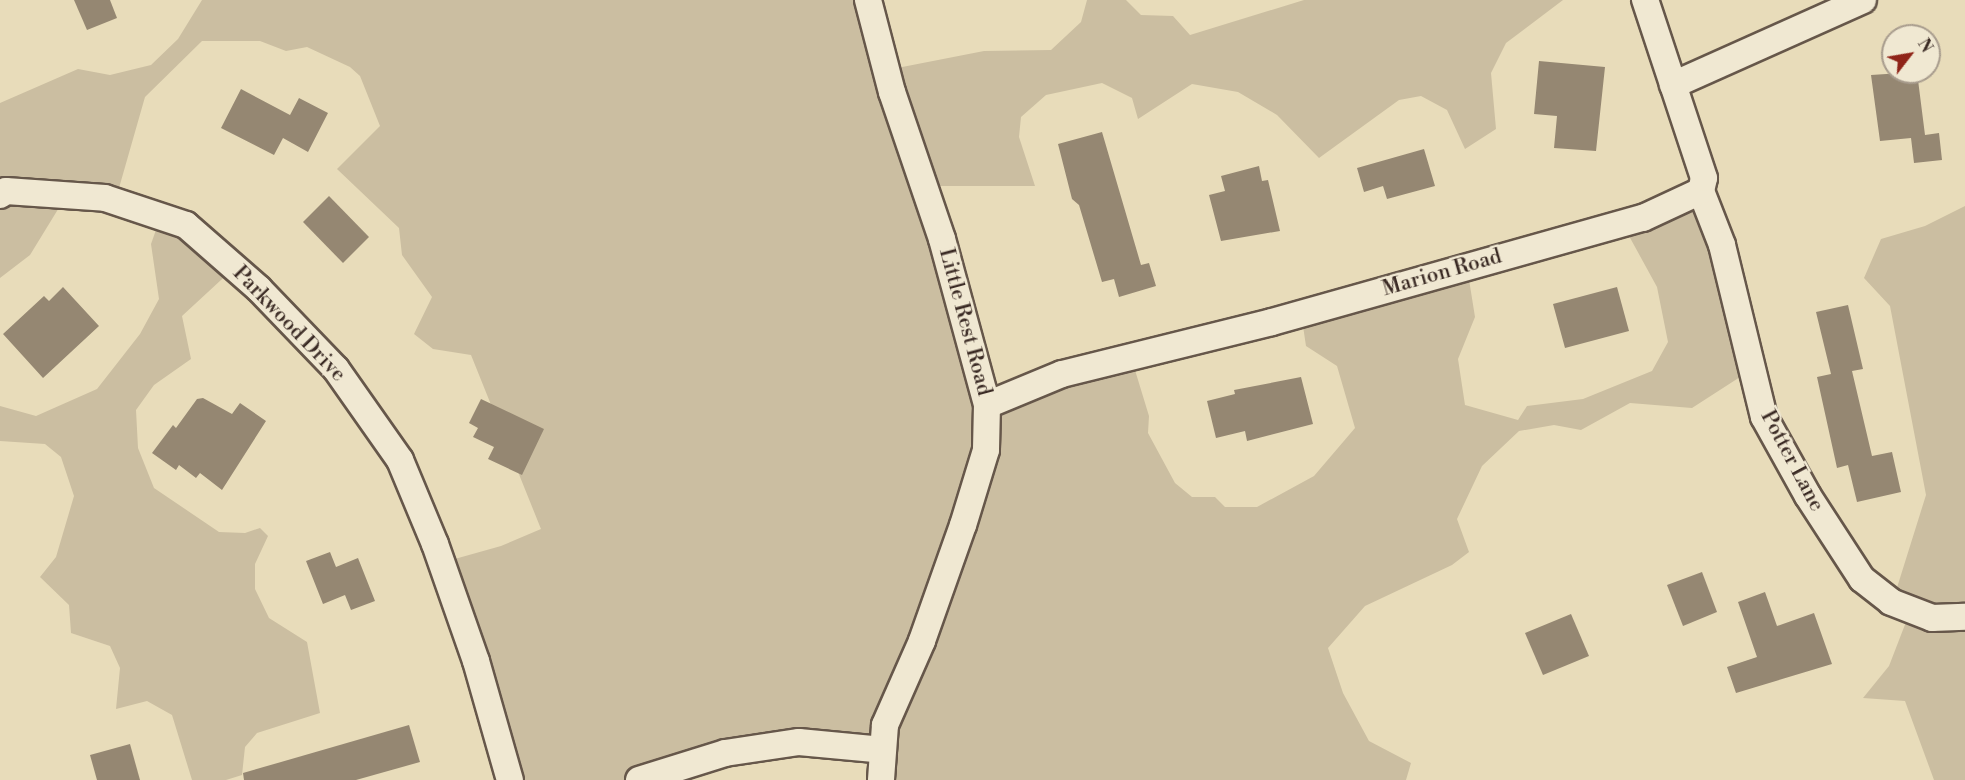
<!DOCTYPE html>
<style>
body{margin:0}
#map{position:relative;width:1965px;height:780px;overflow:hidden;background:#e8dcba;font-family:"Libre Bodoni",serif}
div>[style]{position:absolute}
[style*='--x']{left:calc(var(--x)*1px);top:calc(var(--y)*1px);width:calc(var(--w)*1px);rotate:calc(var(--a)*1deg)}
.green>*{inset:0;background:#cbbea1}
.building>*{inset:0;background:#958772}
.roads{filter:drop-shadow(2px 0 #66574a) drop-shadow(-2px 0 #66574a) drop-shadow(0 2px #66574a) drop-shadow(0 -2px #66574a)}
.minor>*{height:26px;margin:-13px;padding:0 13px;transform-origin:13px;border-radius:13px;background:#f0e8d2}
span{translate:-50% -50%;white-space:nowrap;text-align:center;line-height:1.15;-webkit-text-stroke:4.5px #f0e8d2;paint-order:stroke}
.street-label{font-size:21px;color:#3b2b25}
.north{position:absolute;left:1881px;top:24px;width:60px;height:60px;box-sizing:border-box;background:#f0e8d2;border:2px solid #a89c8d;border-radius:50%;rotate:59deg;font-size:16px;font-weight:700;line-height:24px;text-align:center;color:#3b2b25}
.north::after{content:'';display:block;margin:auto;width:21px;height:27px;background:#8f2418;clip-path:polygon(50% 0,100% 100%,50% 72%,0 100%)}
</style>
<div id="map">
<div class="green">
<i style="clip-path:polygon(202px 0,871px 0,892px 69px,984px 51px,1051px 50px,1081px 22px,1087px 0,1126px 0,1141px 15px,1173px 16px,1190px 35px,1304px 0,1563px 0,1506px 43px,1491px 73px,1496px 129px,1465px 149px,1447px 110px,1421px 96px,1399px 100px,1319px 158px,1277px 115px,1238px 92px,1192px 84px,1138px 119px,1132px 98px,1102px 83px,1046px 95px,1021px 117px,1019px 137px,1035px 186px,930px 186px,986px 394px,1131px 357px,1149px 416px,1148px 433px,1175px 483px,1192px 497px,1215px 497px,1225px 507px,1257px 507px,1314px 476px,1355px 428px,1337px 366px,1306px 346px,1301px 313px,1467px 267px,1475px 317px,1458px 359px,1465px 405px,1518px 420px,1527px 406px,1583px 399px,1652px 371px,1668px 342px,1657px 287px,1623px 225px,1702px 189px,1754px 368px,1692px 408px,1630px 403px,1581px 430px,1554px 425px,1519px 431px,1482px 466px,1457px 519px,1469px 552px,1452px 565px,1365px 606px,1328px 648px,1343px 693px,1369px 741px,1411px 763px,1406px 780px,885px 780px,883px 755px,729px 749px,624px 780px,514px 780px,444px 562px,501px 546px,541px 529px,471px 355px,433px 349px,414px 334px,432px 297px,402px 255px,399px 228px,337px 169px,380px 126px,360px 76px,350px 67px,307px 47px,286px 51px,260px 41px,202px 41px,145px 97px,117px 195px,68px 193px,30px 255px,0 278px,0 103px,78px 69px,110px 75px,151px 65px,178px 39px)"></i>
<i style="clip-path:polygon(1965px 206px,1965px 780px,1934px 780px,1905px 701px,1863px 698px,1889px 666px,1911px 609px,1895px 594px,1926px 495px,1890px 306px,1864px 278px,1881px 239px,1925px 226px)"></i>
<i style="clip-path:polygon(162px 213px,234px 268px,182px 316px,191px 359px,154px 385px,136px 410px,138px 448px,154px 488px,219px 532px,245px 533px,260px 528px,268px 536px,255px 564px,255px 589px,269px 618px,307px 642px,320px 713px,257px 733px,245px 747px,242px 775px,226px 780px,192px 780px,172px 715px,147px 701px,116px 709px,120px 668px,110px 646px,71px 633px,69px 605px,40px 577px,56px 557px,74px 496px,61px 457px,45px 444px,0 441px,0 406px,36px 416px,97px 389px,140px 334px,159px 299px,151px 244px)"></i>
</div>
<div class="building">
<i style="clip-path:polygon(74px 0,110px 0,117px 18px,87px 30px)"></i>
<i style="clip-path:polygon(1539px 61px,1605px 67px,1596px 151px,1554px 148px,1557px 116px,1534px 114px)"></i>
<i style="clip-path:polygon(1917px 72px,1925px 135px,1939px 133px,1942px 160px,1914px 163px,1911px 138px,1880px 141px,1871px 75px)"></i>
<i style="clip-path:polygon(241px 89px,290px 115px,299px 98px,328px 113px,308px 152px,283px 138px,274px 155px,221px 128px)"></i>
<i style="clip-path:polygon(1102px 132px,1141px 265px,1149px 263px,1156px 286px,1119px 297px,1114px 279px,1102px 282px,1079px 205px,1072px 199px,1058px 144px)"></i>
<i style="clip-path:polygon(1424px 149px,1435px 186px,1387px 199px,1383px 186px,1364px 192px,1357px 168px)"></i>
<i style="clip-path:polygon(1259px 166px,1262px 181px,1268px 180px,1280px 231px,1221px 241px,1209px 195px,1225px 191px,1221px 176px)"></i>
<i style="clip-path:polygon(329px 196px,369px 237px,343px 263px,303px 222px)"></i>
<i style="clip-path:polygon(63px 287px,99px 326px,43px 378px,3px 334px,44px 296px,49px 301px)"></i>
<i style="clip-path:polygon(1617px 287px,1629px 331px,1565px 348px,1553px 304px)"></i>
<i style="clip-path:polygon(1848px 305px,1863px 369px,1852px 371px,1872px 456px,1892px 452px,1901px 492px,1857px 502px,1848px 465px,1837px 468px,1817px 377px,1831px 374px,1816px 312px)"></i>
<i style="clip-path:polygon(1301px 377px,1313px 424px,1247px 441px,1245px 431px,1216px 438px,1207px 401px,1235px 394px,1234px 390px)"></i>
<i style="clip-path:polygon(203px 398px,232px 414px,240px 403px,266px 421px,222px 490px,200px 473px,196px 478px,179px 465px,176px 470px,152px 453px,173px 425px,176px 428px,197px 399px)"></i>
<i style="clip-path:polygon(481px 399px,544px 429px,522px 475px,488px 459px,494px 447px,473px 437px,478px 428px,469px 423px)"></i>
<i style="clip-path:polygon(330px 552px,336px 567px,358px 558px,375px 601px,351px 610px,345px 595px,323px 604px,306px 561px)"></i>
<i style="clip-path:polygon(1702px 572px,1717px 612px,1683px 626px,1667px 585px)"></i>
<i style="clip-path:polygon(1765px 592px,1777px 626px,1814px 613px,1832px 664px,1736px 693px,1727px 667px,1757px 657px,1738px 602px)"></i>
<i style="clip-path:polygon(1571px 614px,1589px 656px,1543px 675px,1525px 633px)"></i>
<i style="clip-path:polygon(409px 725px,420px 762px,356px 780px,244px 780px,243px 773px)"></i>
<i style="clip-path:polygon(130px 744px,140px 780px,97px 780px,90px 755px)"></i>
</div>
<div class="roads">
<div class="minor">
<i style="--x:868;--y:0;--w:95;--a:75.4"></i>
<i style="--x:892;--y:92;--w:155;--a:71.2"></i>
<i style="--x:942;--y:239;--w:172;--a:74.8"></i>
<i style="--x:987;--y:405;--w:45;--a:91.3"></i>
<i style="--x:986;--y:450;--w:78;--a:107"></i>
<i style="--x:963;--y:525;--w:123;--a:109.5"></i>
<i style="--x:922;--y:641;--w:92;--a:113.8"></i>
<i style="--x:885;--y:725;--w:55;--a:94.2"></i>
<i style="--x:1673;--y:85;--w:208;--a:-24.1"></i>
<i style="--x:1701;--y:191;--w:58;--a:68.7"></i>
<i style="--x:1722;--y:245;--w:177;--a:76.3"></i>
<i style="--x:1764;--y:417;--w:90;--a:60.9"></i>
<i style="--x:1808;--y:496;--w:99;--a:57"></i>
<i style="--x:1862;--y:579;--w:37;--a:38"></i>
<i style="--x:1891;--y:602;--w:44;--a:21.3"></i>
<i style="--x:1932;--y:618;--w:33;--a:-2"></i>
<i style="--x:0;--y:195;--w:7;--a:-34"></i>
<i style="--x:6;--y:191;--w:99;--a:4"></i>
<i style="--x:105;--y:198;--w:85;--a:18.4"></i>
<i style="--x:186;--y:225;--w:97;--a:41.2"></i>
<i style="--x:259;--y:289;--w:111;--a:46.1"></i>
<i style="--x:336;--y:369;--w:111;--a:54.9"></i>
<i style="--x:400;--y:460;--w:91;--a:67.4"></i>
<i style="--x:435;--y:544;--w:124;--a:70.7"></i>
<i style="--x:476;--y:661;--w:124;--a:74.1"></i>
<i style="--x:987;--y:405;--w:81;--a:-22.5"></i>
<i style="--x:1062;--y:374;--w:216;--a:-13.9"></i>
<i style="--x:1272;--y:322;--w:385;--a:-15.7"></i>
<i style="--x:1643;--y:218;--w:64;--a:-25"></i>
<i style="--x:1701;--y:191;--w:13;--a:-77"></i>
<i style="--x:1704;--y:178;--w:188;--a:-108.3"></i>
<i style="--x:639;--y:780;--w:90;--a:-17.4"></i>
<i style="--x:725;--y:753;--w:75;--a:-8.5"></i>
<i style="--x:799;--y:742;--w:84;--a:5.4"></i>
</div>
</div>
<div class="street-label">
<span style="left:1442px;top:273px;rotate:-16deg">Marion Road</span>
<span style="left:965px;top:322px;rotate:75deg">Little Rest Road</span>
<span style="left:289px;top:324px;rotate:46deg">Parkwood Drive</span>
<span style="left:1792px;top:461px;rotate:62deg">Potter Lane</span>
</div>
<div class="north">N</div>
</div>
